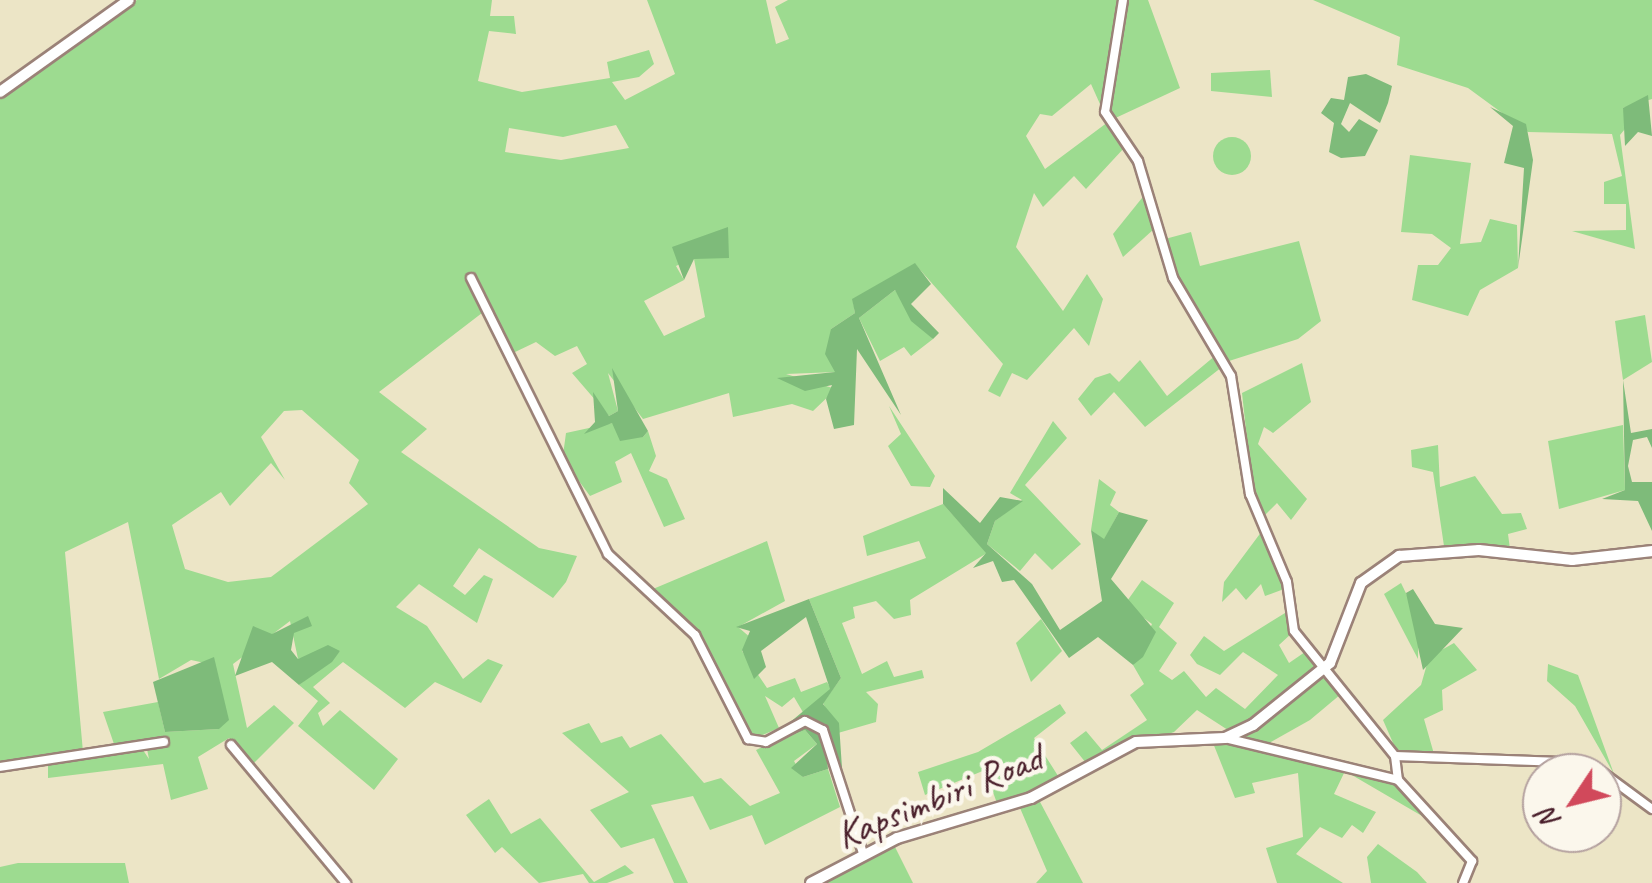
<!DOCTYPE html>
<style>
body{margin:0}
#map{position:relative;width:1652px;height:883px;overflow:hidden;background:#ece5c6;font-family:Caveat,sans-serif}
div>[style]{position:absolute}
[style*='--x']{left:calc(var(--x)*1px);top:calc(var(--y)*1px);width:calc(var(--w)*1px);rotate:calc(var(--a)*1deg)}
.green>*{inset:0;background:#9ddb90}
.round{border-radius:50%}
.forest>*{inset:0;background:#7ebb7a}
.roads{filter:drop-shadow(2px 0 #9b8278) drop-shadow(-2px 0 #9b8278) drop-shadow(0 2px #9b8278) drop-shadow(0 -2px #9b8278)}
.minor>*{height:8px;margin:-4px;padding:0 4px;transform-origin:4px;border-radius:4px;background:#fff}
.tertiary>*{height:10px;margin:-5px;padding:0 5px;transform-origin:5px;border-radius:5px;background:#fff}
span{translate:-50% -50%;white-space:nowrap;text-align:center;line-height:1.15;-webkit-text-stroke:9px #fbf7ec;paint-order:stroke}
.street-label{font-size:40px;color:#4a1f2b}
.north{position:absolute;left:1522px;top:753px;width:100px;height:100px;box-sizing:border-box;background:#fbf7ec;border:2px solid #b4a19f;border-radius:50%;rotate:235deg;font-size:28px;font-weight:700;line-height:40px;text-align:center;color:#4a1f2b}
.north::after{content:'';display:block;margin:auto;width:35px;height:45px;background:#d1495b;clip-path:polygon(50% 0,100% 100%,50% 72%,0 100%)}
</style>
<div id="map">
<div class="green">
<i style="clip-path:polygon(evenodd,137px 0,492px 0,490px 16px,514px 16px,516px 34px,489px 31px,478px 81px,522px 92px,610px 78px,607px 62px,649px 50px,654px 64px,639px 77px,612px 82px,625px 100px,675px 74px,647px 0,766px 0,776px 44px,789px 39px,775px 7px,788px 0,1148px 0,1180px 88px,1109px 121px,1125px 147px,1086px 189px,1074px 176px,1043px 207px,1034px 193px,1016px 247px,1063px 311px,1087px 274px,1103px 299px,1089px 346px,1074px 328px,1027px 380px,1012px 373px,1000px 397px,988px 391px,1003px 364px,915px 264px,853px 300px,855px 313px,831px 329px,836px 372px,786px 374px,836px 389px,813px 411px,792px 404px,733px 417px,729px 393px,643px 419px,608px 373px,618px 411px,609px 416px,572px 373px,587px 364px,577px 346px,555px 356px,536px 342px,513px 353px,467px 277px,482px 313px,379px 392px,427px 429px,401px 452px,539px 548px,577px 556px,566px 582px,553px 598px,479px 548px,453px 586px,465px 595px,484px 575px,493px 579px,477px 623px,419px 584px,396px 607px,427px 626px,463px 679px,488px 659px,503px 665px,481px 703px,435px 682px,405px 708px,343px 662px,313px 687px,330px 703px,318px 713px,323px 726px,340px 710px,398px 759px,374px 790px,298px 726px,318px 701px,299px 685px,340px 651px,298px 659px,290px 621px,233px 664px,247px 728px,274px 705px,294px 723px,253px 764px,229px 738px,198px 757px,208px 789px,171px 800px,163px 764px,48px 778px,48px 760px,117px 749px,143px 750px,149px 759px,146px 744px,114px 744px,103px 712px,158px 702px,165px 732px,219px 729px,205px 663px,191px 660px,159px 679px,128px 522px,65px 552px,83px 752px,0 764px,0 94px,137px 0,1091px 84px,1108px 122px,1045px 169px,1026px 136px,1040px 114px,1052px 116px,1091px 84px,137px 0,616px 125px,629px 148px,561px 160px,505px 152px,509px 128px,563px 137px,616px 125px,137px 0,723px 242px,694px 259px,705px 317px,664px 336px,644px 301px,684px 280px,676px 266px,723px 242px,137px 0,302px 410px,359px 460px,349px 483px,368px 504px,271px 577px,228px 582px,185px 569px,172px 525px,221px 492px,230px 506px,271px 463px,285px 480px,261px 437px,284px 411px,302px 410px)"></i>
<i style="clip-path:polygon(1313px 0,1652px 0,1652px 99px,1623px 108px,1629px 124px,1620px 135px,1635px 249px,1572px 231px,1626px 230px,1626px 204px,1604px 204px,1604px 182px,1622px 176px,1612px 134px,1528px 132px,1468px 88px,1397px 65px,1400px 37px)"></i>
<i style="clip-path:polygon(1270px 70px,1272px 97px,1211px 91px,1211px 73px)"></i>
<i class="round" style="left:1213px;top:137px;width:38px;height:38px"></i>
<i style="clip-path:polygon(1410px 155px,1471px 163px,1460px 244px,1481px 242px,1490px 219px,1517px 225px,1518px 268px,1480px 290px,1468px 316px,1412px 300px,1418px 265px,1438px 265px,1451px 248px,1432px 234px,1401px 232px)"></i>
<i style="clip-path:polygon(1146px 193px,1154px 229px,1123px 257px,1113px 234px)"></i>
<i style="clip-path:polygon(1191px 232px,1200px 266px,1299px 241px,1321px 321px,1298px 339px,1229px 361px,1175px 274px,1165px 239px)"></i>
<i style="clip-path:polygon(895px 290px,933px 339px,911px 356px,904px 347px,880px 361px,859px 318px)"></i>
<i style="clip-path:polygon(1645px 315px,1652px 362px,1623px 380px,1615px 321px)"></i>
<i style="clip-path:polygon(1216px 355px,1222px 367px,1145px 427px,1114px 392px,1091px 416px,1078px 399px,1095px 378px,1110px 373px,1119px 382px,1140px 360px,1167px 396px)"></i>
<i style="clip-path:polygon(1302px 363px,1311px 402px,1273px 433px,1264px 427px,1258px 444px,1307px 499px,1291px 520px,1277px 503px,1264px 516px,1253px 494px,1242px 393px)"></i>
<i style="clip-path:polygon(889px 406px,935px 476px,930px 487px,911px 486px,888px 446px,901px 434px)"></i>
<i style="clip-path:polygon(1053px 421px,1067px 438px,1025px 485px,1081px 544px,1052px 570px,1035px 553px,1020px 571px,987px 544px,995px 521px,1022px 500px,1010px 493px)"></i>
<i style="clip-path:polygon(612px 423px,643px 437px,648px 431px,656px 456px,649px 471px,667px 479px,685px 519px,664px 527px,631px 453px,615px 462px,622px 482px,590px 496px,576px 477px,563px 455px,566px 433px)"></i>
<i style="clip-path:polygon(1623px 425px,1625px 490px,1559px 509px,1548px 441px)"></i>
<i style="clip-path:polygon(1438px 445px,1440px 487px,1475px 476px,1502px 514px,1521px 513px,1527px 529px,1508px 534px,1510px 549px,1444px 546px,1433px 472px,1412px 467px,1411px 450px)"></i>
<i style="clip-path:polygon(1099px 479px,1116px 492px,1110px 505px,1119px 512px,1104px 540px,1091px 530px)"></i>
<i style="clip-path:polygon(943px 504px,987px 553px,910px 600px,911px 615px,894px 619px,876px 601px,853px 607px,855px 618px,842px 623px,862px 674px,887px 661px,894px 677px,922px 670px,924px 678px,866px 692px,878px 704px,876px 722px,838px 733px,823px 703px,841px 678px,809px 599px,926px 558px,919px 541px,867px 556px,863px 536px)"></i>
<i style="clip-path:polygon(1262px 531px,1284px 589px,1265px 596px,1261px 584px,1246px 600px,1236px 588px,1222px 602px,1224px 582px)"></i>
<i style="clip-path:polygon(767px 541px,785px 601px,738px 627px,751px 638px,742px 651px,767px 688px,795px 678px,801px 692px,827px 682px,831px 689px,804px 714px,794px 697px,782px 707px,765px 696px,779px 728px,753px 739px,698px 636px,653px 589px)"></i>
<i style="clip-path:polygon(1142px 580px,1174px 603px,1159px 627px,1177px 643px,1159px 671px,1172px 680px,1184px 671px,1206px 697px,1216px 688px,1245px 709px,1278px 675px,1243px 652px,1220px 675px,1197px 664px,1190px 655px,1204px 636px,1224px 651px,1285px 613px,1292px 633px,1279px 645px,1289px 663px,1305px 652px,1317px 671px,1231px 732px,1197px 710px,1174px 732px,1086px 763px,1070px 743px,1086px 731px,1102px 750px,1147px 720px,1130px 695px,1144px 684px,1133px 665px,1152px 624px,1125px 604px)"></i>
<i style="clip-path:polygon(1401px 583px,1418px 618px,1418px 659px,1384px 594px)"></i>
<i style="clip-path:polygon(1041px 619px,1062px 651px,1031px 682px,1016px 643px)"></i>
<i style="clip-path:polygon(1454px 643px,1477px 670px,1442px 690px,1443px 710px,1424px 719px,1434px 754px,1397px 752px,1383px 720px,1421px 685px,1429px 657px)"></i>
<i style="clip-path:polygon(1548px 664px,1578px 675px,1614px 774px,1575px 706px,1547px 681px)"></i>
<i style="clip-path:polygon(1324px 675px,1341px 694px,1310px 720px,1262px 747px,1235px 739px)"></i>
<i style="clip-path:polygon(1060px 704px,1066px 713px,1034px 738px,1060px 779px,998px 806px,985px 770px,925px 795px,918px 772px,978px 752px)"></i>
<i style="clip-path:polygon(589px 723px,601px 743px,622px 736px,630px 748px,661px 734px,704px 783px,721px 778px,750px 806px,780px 793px,756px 750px,805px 730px,817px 744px,794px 761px,803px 777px,828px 769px,840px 807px,765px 845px,752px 815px,710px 830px,693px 796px,651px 805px,688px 883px,674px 883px,654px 838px,621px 848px,590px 810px,629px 792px,562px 733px)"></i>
<i style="clip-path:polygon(1213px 743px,1225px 743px,1399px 783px,1446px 830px,1345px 771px,1334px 794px,1376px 812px,1363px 833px,1352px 825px,1342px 838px,1320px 827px,1296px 854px,1343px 883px,1277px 883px,1266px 848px,1303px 837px,1298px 773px,1252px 783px,1255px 793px,1235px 798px)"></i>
<i style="clip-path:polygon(489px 799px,511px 834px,540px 818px,594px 882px,625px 865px,634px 873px,607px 883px,589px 883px,583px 874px,539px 883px,502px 847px,495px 853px,466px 815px)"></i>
<i style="clip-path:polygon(1039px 800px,1083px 883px,1036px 883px,1047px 871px,1020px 808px)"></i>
<i style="clip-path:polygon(893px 843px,913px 883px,818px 883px)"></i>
<i style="clip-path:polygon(1378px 844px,1417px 872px,1427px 883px,1371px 883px,1367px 857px)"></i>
<i style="clip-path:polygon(125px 863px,129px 883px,0 883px,0 867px,18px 863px)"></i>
</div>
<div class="forest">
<i style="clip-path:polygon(1366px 74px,1392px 86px,1388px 103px,1380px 123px,1350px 103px,1341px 124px,1349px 132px,1359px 119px,1378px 130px,1365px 156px,1341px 158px,1329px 152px,1334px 123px,1321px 113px,1331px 98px,1344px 100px,1348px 77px)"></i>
<i style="clip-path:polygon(1648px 95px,1652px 136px,1638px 132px,1625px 146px,1623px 108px)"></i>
<i style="clip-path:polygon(1490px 107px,1526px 124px,1533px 160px,1518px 268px,1524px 168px,1504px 163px,1513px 126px)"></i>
<i style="clip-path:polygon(728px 227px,729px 258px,694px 259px,684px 280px,672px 247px)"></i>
<i style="clip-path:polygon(915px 263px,931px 284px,911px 304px,939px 333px,933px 339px,911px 321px,895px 290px,859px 318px,901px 415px,857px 349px,854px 425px,834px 429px,826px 399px,832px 385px,805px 391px,777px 378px,835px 372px,825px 354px,831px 329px,855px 313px,852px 299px)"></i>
<i style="clip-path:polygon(612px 368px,648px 431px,643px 437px,620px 441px,612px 423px,584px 434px,595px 422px,593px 392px,609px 416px,618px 411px)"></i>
<i style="clip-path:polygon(1623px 380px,1631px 433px,1652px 429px,1652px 448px,1647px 437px,1633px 440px,1628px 466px,1632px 482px,1652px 482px,1652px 531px,1638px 501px,1602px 499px,1625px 490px)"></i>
<i style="clip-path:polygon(943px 488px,980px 523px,1000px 497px,1023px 501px,995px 521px,987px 544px,1032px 584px,1060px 630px,1102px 601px,1091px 530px,1104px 539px,1119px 512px,1148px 520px,1111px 579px,1156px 632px,1143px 657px,1133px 665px,1098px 637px,1069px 658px,1014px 580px,1002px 582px,993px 561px,973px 568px,986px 553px,943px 504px)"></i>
<i style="clip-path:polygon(1413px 589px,1435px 624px,1463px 628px,1423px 670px,1406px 593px)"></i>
<i style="clip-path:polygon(809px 599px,841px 678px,823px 704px,839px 723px,844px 798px,828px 732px,809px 718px,777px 733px,830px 689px,806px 617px,761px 651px,766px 667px,754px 679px,742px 650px,750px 631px,736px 627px)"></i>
<i style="clip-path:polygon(308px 616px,312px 626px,294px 633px,291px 650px,298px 659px,328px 645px,340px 651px,332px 662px,299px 685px,272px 662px,235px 676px,253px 626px,272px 634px)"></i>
<i style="clip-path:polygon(214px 657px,229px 720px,219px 729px,165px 732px,153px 682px)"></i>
<i style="clip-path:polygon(808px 725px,825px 737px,828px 769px,803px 777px,791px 768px,817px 744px,805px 730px,756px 750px)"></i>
</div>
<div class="roads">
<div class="minor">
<i style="--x:1123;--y:0;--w:113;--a:99.1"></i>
<i style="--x:1105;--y:112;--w:59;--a:56"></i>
<i style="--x:1138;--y:161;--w:122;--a:73.3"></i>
<i style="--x:1173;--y:278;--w:114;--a:59.4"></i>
<i style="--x:1231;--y:376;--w:120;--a:80.9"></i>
<i style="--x:1250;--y:494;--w:95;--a:67.2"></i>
<i style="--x:1287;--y:582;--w:49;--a:81.9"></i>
<i style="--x:1294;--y:631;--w:161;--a:51.1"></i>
<i style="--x:1395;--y:756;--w:24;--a:83"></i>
<i style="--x:471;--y:278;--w:308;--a:63.6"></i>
<i style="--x:608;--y:554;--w:119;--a:43"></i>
<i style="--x:695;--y:635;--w:117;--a:63"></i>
<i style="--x:748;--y:739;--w:18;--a:9"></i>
<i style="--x:766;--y:742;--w:44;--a:-28.3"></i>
<i style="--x:805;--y:721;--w:20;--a:27"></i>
<i style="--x:823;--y:730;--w:129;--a:72"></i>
<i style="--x:1225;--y:738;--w:178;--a:13.6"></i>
<i style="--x:1398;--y:780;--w:110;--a:47.6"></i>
<i style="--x:1472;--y:861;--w:24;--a:112"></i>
<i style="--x:231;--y:745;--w:180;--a:50.2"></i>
<i style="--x:1395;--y:756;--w:167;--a:2.1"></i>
<i style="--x:1562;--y:762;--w:42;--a:15"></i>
<i style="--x:1603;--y:773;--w:61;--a:36.3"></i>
<i style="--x:0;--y:767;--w:166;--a:-8.7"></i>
</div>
<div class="tertiary">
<i style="--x:0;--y:92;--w:158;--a:-35.5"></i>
<i style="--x:811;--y:883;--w:97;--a:-27.6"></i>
<i style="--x:897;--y:838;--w:140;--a:-16.6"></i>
<i style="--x:1031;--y:798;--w:119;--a:-28.1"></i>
<i style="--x:1136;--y:742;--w:89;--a:-2.6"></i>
<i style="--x:1225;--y:738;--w:31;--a:-25"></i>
<i style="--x:1253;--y:725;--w:99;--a:-38.8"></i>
<i style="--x:1330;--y:663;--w:86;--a:-68.8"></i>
<i style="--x:1361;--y:583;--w:47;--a:-35.4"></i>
<i style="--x:1399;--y:556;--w:80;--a:-4.3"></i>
<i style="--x:1479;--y:550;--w:94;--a:6.1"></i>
<i style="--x:1572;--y:560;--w:81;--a:-6.4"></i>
</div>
</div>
<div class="street-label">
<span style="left:939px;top:796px;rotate:-22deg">Kapsimbiri Road</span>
</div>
<div class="north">N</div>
</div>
